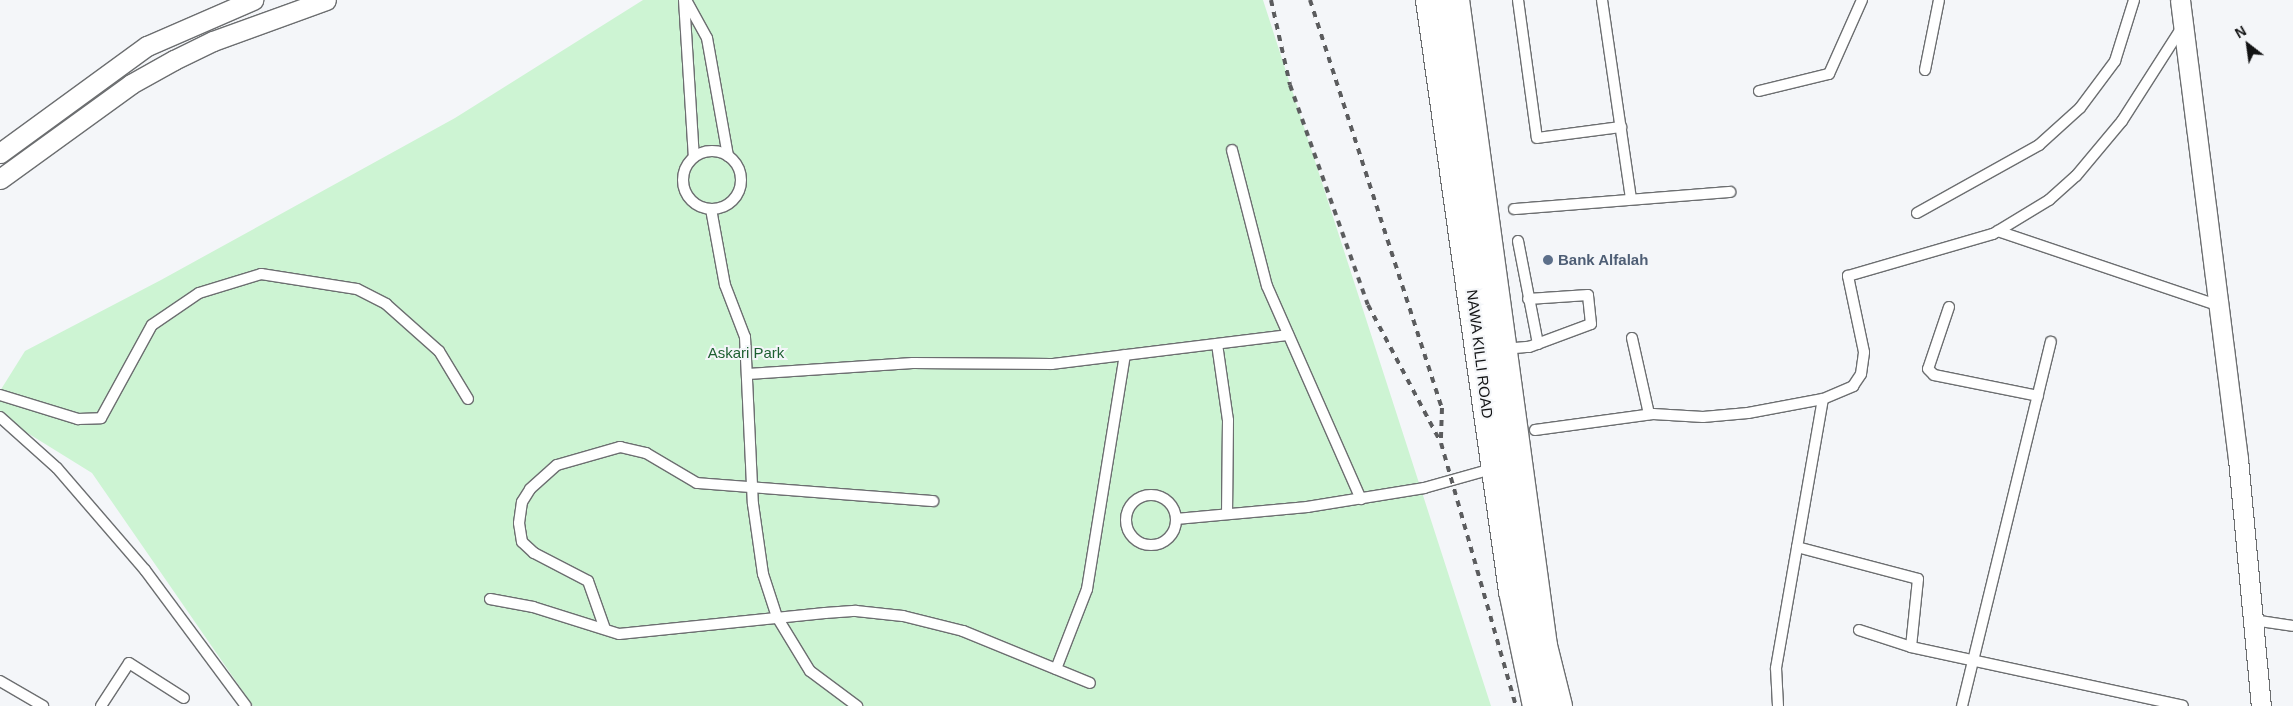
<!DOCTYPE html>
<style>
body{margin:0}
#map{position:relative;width:2293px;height:706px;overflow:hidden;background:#f4f6f9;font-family:Helvetica,sans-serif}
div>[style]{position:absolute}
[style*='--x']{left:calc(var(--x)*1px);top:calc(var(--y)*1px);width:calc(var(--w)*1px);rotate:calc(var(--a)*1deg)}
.green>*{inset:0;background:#cdf4d3}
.roads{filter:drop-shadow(1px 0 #6c6e70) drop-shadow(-1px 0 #6c6e70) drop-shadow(0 1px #6c6e70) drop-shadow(0 -1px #6c6e70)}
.lane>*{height:10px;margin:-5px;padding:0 5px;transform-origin:5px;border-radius:5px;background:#fff}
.lane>.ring{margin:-5px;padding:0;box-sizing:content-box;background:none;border:10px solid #fff;border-radius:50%}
.street>*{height:19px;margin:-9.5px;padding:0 9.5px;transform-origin:9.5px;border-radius:9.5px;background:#fff}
.primary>*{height:28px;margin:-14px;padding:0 14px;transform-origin:14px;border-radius:14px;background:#fff}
.rail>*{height:4px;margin-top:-2px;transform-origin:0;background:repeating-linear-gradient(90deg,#5b5c5e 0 6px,transparent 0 12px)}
.dots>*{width:14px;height:14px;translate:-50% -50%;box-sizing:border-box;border:2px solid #f4f6f9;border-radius:50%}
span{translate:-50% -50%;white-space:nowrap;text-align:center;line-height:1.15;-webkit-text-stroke:4px #f4f6f9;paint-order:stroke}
.service-label{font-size:15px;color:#4e5e75;font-weight:700}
.left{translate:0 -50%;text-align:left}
.park-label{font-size:15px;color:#1d5f31}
.street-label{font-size:15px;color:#121314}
.north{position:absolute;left:2223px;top:20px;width:50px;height:50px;-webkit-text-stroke:4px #f4f6f9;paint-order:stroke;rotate:330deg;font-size:14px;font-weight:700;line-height:20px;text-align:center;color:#121314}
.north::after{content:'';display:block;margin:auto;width:18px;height:22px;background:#121314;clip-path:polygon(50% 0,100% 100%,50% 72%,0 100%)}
</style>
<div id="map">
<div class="green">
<i style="clip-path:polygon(643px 0,1263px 0,1491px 706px,253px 706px,92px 473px,0 416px,0 391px,25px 351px,161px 280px,455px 118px)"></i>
</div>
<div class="roads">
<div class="lane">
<i style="--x:684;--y:0;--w:157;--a:86.4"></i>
<i style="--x:686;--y:0;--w:43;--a:61.1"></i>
<i style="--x:707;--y:38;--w:120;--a:79.9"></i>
<i style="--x:1518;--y:0;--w:139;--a:82.2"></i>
<i style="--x:1537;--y:138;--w:85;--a:-7.5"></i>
<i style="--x:1602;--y:0;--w:200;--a:81.7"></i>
<i style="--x:1925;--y:70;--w:71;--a:-78.7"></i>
<i style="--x:1759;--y:91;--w:72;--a:-13.7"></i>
<i style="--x:1829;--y:74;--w:81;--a:-66"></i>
<i style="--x:1232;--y:150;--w:140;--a:75.6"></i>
<i style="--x:1267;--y:286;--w:233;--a:66.2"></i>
<i class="ring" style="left:683px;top:151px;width:48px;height:48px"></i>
<i style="--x:711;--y:209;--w:77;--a:79.6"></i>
<i style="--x:725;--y:285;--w:56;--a:69"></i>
<i style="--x:745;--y:337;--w:167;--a:87.3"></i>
<i style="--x:753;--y:504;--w:71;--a:81.9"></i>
<i style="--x:763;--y:574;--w:45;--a:72"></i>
<i style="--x:777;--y:617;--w:63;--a:58.6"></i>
<i style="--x:810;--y:671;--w:59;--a:36.7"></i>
<i style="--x:1514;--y:209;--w:217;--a:-4.5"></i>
<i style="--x:1917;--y:213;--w:140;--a:-29.1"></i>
<i style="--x:2039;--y:145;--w:55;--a:-42.1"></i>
<i style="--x:2080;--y:108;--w:59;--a:-53.3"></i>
<i style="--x:2115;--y:61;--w:64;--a:-72.7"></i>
<i style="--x:1998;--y:231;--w:233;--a:18.7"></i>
<i style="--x:1518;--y:241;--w:105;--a:79"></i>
<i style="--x:1949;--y:307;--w:65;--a:108.7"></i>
<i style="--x:1928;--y:369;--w:8;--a:45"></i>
<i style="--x:1934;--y:375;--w:106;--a:11.4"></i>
<i style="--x:1632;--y:338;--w:78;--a:77.4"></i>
<i style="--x:1217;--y:344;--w:77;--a:81.8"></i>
<i style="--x:1228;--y:420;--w:92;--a:90.6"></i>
<i style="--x:1504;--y:349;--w:25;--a:-5"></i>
<i style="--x:1529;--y:347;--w:66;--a:-20.4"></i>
<i style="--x:1591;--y:324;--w:29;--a:-96"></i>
<i style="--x:1588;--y:295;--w:60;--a:176.2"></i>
<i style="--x:748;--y:374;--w:165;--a:-3.8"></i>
<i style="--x:913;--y:363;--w:139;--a:0.4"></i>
<i style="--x:1052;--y:364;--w:238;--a:-7"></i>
<i style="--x:0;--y:395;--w:82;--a:17.1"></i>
<i style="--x:78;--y:419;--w:23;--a:-2"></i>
<i style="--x:101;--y:418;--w:106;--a:-61.3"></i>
<i style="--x:152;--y:325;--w:57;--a:-34.2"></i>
<i style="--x:199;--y:293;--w:65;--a:-17"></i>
<i style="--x:261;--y:274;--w:97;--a:8.9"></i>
<i style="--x:357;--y:289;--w:33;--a:27"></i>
<i style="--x:386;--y:304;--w:71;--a:41.6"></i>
<i style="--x:439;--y:351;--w:56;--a:58.9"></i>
<i style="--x:0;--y:417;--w:76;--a:41.8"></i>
<i style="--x:57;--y:468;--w:135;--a:49.2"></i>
<i style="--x:145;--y:570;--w:169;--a:53.4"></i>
<i style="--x:1535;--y:430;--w:119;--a:-7.7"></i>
<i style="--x:1653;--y:414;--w:50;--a:3.4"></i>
<i style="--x:1703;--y:417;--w:45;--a:-5.1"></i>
<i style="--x:1748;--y:413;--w:76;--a:-10.6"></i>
<i style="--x:1823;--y:399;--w:33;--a:-23"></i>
<i style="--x:1853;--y:386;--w:14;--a:-56"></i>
<i style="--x:1861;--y:374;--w:22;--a:-82"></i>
<i style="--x:1864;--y:352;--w:78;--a:-101.9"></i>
<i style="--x:1848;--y:276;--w:151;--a:-16.2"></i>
<i style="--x:1993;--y:234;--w:66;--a:-31.3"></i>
<i style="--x:2049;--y:200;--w:36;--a:-42"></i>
<i style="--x:2076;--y:176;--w:72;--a:-50.1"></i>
<i style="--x:2122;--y:121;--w:112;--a:-57.4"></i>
<i class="ring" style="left:1126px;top:495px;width:40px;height:40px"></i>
<i style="--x:1176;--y:519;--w:132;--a:-5.2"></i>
<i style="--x:1307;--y:507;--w:119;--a:-9.2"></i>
<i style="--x:1424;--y:488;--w:74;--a:-15.7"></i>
<i style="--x:1797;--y:547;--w:125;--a:14.8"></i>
<i style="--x:1918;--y:579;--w:68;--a:95.9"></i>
<i style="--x:490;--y:599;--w:44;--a:10.5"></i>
<i style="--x:533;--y:607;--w:90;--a:17.4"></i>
<i style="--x:619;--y:634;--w:207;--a:-5.8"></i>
<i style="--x:825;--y:613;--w:31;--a:-4"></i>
<i style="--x:856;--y:611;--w:47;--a:6.1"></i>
<i style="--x:903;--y:616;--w:62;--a:14"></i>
<i style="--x:963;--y:631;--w:137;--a:22.3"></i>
<i style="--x:2253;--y:620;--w:40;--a:8.5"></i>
<i style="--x:605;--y:629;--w:51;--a:-109.5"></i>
<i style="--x:588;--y:581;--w:61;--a:-152.6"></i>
<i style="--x:534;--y:553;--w:16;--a:-137"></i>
<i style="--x:522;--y:542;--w:19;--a:-99"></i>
<i style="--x:519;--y:523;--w:21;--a:-82"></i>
<i style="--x:522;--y:502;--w:15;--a:-58"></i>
<i style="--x:530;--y:489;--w:36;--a:-42"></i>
<i style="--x:557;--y:465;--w:66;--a:-15.9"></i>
<i style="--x:620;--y:447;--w:27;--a:13"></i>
<i style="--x:646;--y:453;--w:59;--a:30.5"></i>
<i style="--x:697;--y:483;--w:237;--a:4.4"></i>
<i style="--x:1859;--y:630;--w:55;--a:18.1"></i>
<i style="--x:1911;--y:647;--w:278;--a:12.2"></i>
<i style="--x:1056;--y:669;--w:86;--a:-68.8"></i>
<i style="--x:1087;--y:589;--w:237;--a:-80.8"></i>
<i style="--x:0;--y:681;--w:50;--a:30.2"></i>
<i style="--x:101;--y:706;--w:51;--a:-56.9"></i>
<i style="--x:129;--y:663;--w:65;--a:32.5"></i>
<i style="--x:1778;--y:706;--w:38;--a:-93"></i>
<i style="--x:1776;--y:668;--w:273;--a:-80.1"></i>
<i style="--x:1962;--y:706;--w:375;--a:-76.3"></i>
</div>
<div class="street">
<i style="--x:2180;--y:0;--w:463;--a:82.8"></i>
<i style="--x:2238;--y:459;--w:248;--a:84.7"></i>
<i style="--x:0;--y:153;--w:182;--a:-36.1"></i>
<i style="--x:147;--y:46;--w:116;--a:-23.5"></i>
<i style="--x:0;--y:179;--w:162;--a:-35.9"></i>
<i style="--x:131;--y:84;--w:49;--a:-29.2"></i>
<i style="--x:174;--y:60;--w:43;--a:-26"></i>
<i style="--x:213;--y:41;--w:120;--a:-19.9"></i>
</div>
<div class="primary">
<i style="--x:1430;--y:0;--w:597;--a:82.01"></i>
<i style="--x:1513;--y:591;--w:117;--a:78.2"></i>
<i style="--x:1455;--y:0;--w:652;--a:82.24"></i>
<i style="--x:1543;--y:646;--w:62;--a:76"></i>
</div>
</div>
<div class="rail">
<i style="--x:1271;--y:0;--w:87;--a:77.4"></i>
<i style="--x:1290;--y:85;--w:233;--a:70.5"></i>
<i style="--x:1368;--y:305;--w:154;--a:62.1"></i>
<i style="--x:1310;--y:0;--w:429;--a:72.1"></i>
<i style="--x:1442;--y:408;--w:35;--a:92"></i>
<i style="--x:1441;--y:443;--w:273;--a:74.1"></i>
</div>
<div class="dots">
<i style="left:1548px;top:260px;background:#5c6f8a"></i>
</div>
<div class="service-label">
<span class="left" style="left:1558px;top:260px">Bank Alfalah</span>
</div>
<div class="park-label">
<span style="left:746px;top:353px">Askari Park</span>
</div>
<div class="street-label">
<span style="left:1480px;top:354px;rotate:83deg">NAWA KILLI ROAD</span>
</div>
<div class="north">N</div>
</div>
